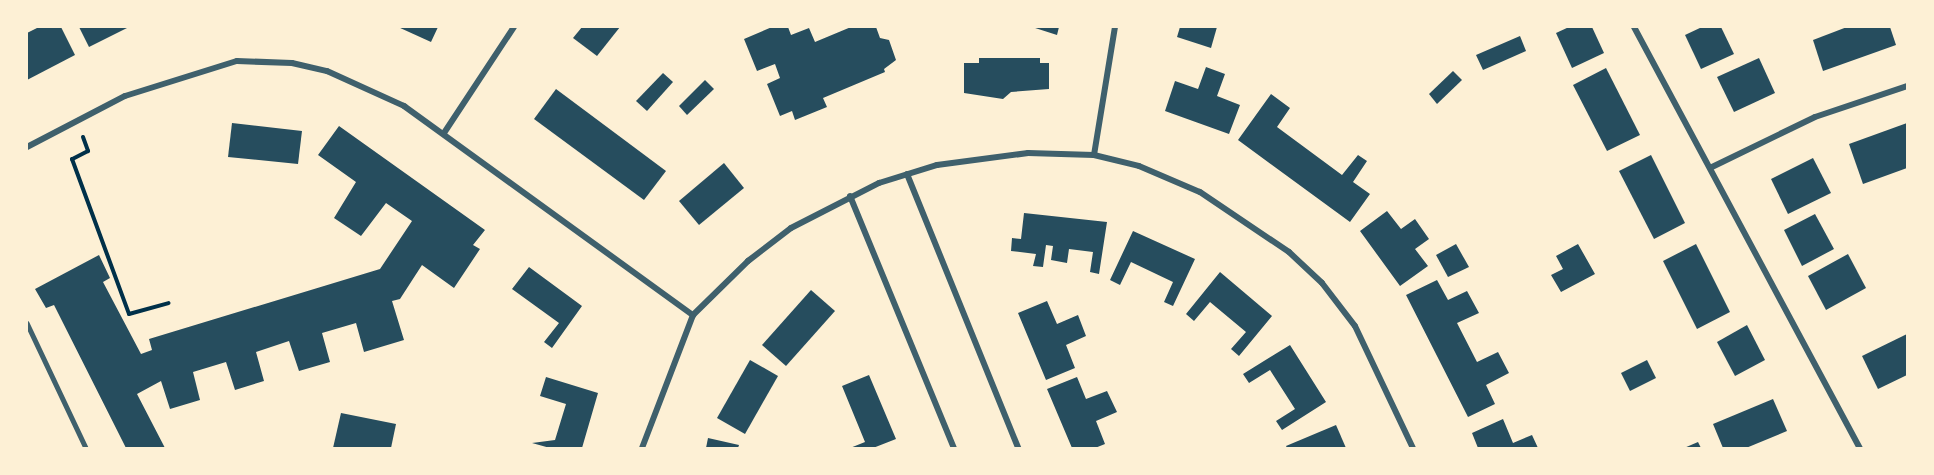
<!DOCTYPE html>
<style>
body{margin:0}
#map{position:relative;width:1934px;height:475px;overflow:hidden;background:#fdf0d5;font-family:"Roboto Condensed",sans-serif}
div>[style]{position:absolute}
[style*='--x']{left:calc(var(--x)*1px);top:calc(var(--y)*1px);width:calc(var(--w)*1px);rotate:calc(var(--a)*1deg)}
.building>*{inset:0;background:#264d5e}
.path>*{height:4px;margin:-2px;padding:0 2px;transform-origin:2px;border-radius:2px;background:#003049}
.service>*{height:4.5px;margin:-2.25px;padding:0 2.25px;transform-origin:2.25px;border-radius:2.25px;background:#3f606c}
.minor>*{height:6px;margin:-3px;padding:0 3px;transform-origin:3px;border-radius:3px;background:#3f606c}
span{translate:-50% -50%;white-space:nowrap;text-align:center;line-height:1.15;-webkit-text-stroke:6px #fdf0d5;paint-order:stroke}
.frame{position:absolute;inset:0;border:28px solid #fdf0d5;pointer-events:none}
</style>
<div id="map">
<div class="building">
<i style="clip-path:polygon(39px 27px,61px 27px,75px 55px,27px 80px,27px 33px)"></i>
<i style="clip-path:polygon(79px 27px,129px 27px,89px 47px)"></i>
<i style="clip-path:polygon(398px 27px,438px 27px,431px 42px)"></i>
<i style="clip-path:polygon(582px 27px,620px 27px,597px 56px,573px 38px)"></i>
<i style="clip-path:polygon(772px 27px,788px 27px,791px 35px,809px 28px,815px 42px,851px 27px,876px 27px,880px 38px,889px 40px,896px 60px,884px 69px,885px 72px,823px 98px,827px 107px,795px 120px,792px 111px,780px 116px,767px 84px,780px 78px,775px 64px,757px 71px,744px 39px)"></i>
<i style="clip-path:polygon(1032px 27px,1059px 27px,1057px 35px)"></i>
<i style="clip-path:polygon(1180px 27px,1217px 27px,1211px 48px,1177px 37px)"></i>
<i style="clip-path:polygon(1569px 27px,1592px 27px,1604px 53px,1572px 68px,1556px 33px)"></i>
<i style="clip-path:polygon(1702px 27px,1721px 27px,1734px 54px,1701px 69px,1685px 35px)"></i>
<i style="clip-path:polygon(1847px 27px,1890px 27px,1896px 45px,1823px 71px,1813px 40px)"></i>
<i style="clip-path:polygon(1520px 36px,1526px 51px,1483px 70px,1476px 55px)"></i>
<i style="clip-path:polygon(979px 58px,1040px 58px,1040px 63px,1049px 63px,1049px 89px,1011px 92px,1003px 99px,964px 93px,964px 63px,979px 63px)"></i>
<i style="clip-path:polygon(1759px 58px,1775px 93px,1734px 112px,1717px 77px)"></i>
<i style="clip-path:polygon(1206px 67px,1225px 74px,1217px 96px,1240px 105px,1229px 134px,1165px 111px,1175px 81px,1198px 89px)"></i>
<i style="clip-path:polygon(1606px 68px,1640px 135px,1607px 151px,1573px 85px)"></i>
<i style="clip-path:polygon(1453px 71px,1462px 80px,1437px 104px,1429px 94px)"></i>
<i style="clip-path:polygon(663px 73px,673px 82px,647px 111px,636px 101px)"></i>
<i style="clip-path:polygon(705px 80px,714px 89px,687px 115px,679px 106px)"></i>
<i style="clip-path:polygon(556px 89px,666px 171px,644px 200px,534px 119px)"></i>
<i style="clip-path:polygon(1271px 94px,1290px 108px,1277px 127px,1342px 175px,1358px 155px,1367px 161px,1353px 182px,1370px 194px,1350px 222px,1238px 140px)"></i>
<i style="clip-path:polygon(232px 123px,302px 131px,298px 164px,228px 157px)"></i>
<i style="clip-path:polygon(1907px 123px,1907px 168px,1863px 184px,1849px 144px)"></i>
<i style="clip-path:polygon(339px 126px,485px 230px,473px 245px,480px 249px,454px 288px,422px 265px,400px 299px,392px 301px,404px 340px,364px 352px,356px 323px,322px 333px,330px 362px,299px 371px,289px 341px,256px 352px,264px 381px,235px 390px,226px 362px,193px 372px,200px 400px,170px 409px,161px 381px,137px 394px,165px 448px,126px 448px,54px 305px,46px 308px,35px 289px,99px 255px,110px 278px,103px 282px,141px 354px,152px 350px,149px 339px,380px 269px,412px 221px,386px 203px,361px 236px,334px 218px,356px 182px,318px 155px)"></i>
<i style="clip-path:polygon(1651px 155px,1685px 223px,1654px 239px,1619px 171px)"></i>
<i style="clip-path:polygon(1813px 158px,1831px 193px,1788px 214px,1771px 179px)"></i>
<i style="clip-path:polygon(724px 163px,744px 188px,699px 225px,679px 201px)"></i>
<i style="clip-path:polygon(1387px 211px,1401px 229px,1415px 219px,1429px 239px,1415px 249px,1428px 266px,1400px 286px,1360px 231px)"></i>
<i style="clip-path:polygon(1024px 213px,1107px 222px,1099px 274px,1090px 272px,1093px 252px,1069px 249px,1067px 263px,1051px 260px,1053px 246px,1046px 245px,1043px 267px,1033px 266px,1036px 254px,1011px 251px,1012px 238px,1021px 239px)"></i>
<i style="clip-path:polygon(1815px 214px,1834px 249px,1802px 266px,1784px 230px)"></i>
<i style="clip-path:polygon(1133px 231px,1195px 259px,1173px 306px,1164px 302px,1173px 282px,1131px 262px,1120px 285px,1110px 280px)"></i>
<i style="clip-path:polygon(1456px 244px,1469px 267px,1448px 277px,1436px 255px)"></i>
<i style="clip-path:polygon(1578px 244px,1595px 274px,1561px 292px,1551px 275px,1563px 269px,1556px 256px)"></i>
<i style="clip-path:polygon(1696px 244px,1730px 312px,1697px 329px,1663px 261px)"></i>
<i style="clip-path:polygon(1848px 254px,1866px 288px,1826px 310px,1808px 276px)"></i>
<i style="clip-path:polygon(529px 267px,582px 306px,552px 348px,544px 342px,559px 323px,512px 289px)"></i>
<i style="clip-path:polygon(1220px 272px,1272px 316px,1239px 356px,1231px 349px,1246px 332px,1210px 302px,1194px 321px,1186px 314px)"></i>
<i style="clip-path:polygon(1437px 280px,1448px 300px,1467px 291px,1479px 313px,1457px 323px,1477px 362px,1498px 352px,1509px 373px,1486px 385px,1495px 404px,1468px 417px,1406px 295px)"></i>
<i style="clip-path:polygon(811px 290px,835px 311px,786px 366px,762px 345px)"></i>
<i style="clip-path:polygon(1047px 301px,1057px 324px,1078px 315px,1086px 336px,1066px 345px,1075px 368px,1046px 380px,1018px 313px)"></i>
<i style="clip-path:polygon(1747px 325px,1765px 360px,1735px 376px,1717px 342px)"></i>
<i style="clip-path:polygon(1907px 334px,1907px 375px,1878px 389px,1862px 356px)"></i>
<i style="clip-path:polygon(1290px 345px,1326px 402px,1282px 430px,1276px 421px,1295px 409px,1270px 370px,1249px 383px,1243px 374px)"></i>
<i style="clip-path:polygon(750px 360px,778px 376px,745px 434px,717px 418px)"></i>
<i style="clip-path:polygon(1647px 360px,1656px 378px,1630px 391px,1621px 373px)"></i>
<i style="clip-path:polygon(869px 375px,896px 439px,873px 448px,850px 448px,865px 442px,842px 386px)"></i>
<i style="clip-path:polygon(546px 377px,598px 393px,582px 448px,550px 448px,532px 443px,555px 440px,566px 404px,540px 396px)"></i>
<i style="clip-path:polygon(1077px 377px,1086px 399px,1107px 391px,1117px 412px,1096px 421px,1105px 444px,1095px 448px,1072px 448px,1047px 389px)"></i>
<i style="clip-path:polygon(1773px 399px,1787px 431px,1746px 448px,1723px 448px,1713px 424px)"></i>
<i style="clip-path:polygon(341px 413px,396px 424px,391px 448px,333px 448px)"></i>
<i style="clip-path:polygon(1503px 419px,1513px 443px,1532px 435px,1538px 448px,1478px 448px,1472px 433px)"></i>
<i style="clip-path:polygon(1336px 425px,1346px 448px,1287px 448px,1286px 446px)"></i>
<i style="clip-path:polygon(708px 438px,739px 445px,738px 448px,706px 448px)"></i>
<i style="clip-path:polygon(1698px 442px,1701px 448px,1684px 448px)"></i>
</div>
<div class="path">
<i style="--x:83;--y:137;--w:15;--a:70"></i>
<i style="--x:88;--y:151;--w:18;--a:153"></i>
<i style="--x:72;--y:159;--w:165;--a:69.8"></i>
<i style="--x:129;--y:314;--w:41;--a:-15.4"></i>
</div>
<div class="service">
<i style="--x:27;--y:323;--w:138;--a:64.7"></i>
</div>
<div class="minor">
<i style="--x:1634;--y:27;--w:478;--a:61.8"></i>
<i style="--x:444;--y:133;--w:127;--a:-56.6"></i>
<i style="--x:27;--y:147;--w:110;--a:-27.5"></i>
<i style="--x:125;--y:96;--w:117;--a:-17.4"></i>
<i style="--x:237;--y:61;--w:55;--a:2.1"></i>
<i style="--x:292;--y:63;--w:36;--a:13"></i>
<i style="--x:327;--y:71;--w:85;--a:24.4"></i>
<i style="--x:404;--y:106;--w:357;--a:35.9"></i>
<i style="--x:1094;--y:155;--w:130;--a:-80.7"></i>
<i style="--x:1712;--y:167;--w:114;--a:-25.9"></i>
<i style="--x:1815;--y:117;--w:97;--a:-18.6"></i>
<i style="--x:907;--y:174;--w:296;--a:67.9"></i>
<i style="--x:850;--y:196;--w:273;--a:67.6"></i>
<i style="--x:642;--y:448;--w:142;--a:-69"></i>
<i style="--x:693;--y:315;--w:77;--a:-44.5"></i>
<i style="--x:748;--y:261;--w:54;--a:-37.5"></i>
<i style="--x:791;--y:228;--w:99;--a:-27.1"></i>
<i style="--x:879;--y:183;--w:61;--a:-17.2"></i>
<i style="--x:937;--y:165;--w:92;--a:-7.5"></i>
<i style="--x:1028;--y:153;--w:66;--a:1.7"></i>
<i style="--x:1094;--y:155;--w:46;--a:13.7"></i>
<i style="--x:1139;--y:166;--w:66;--a:23.1"></i>
<i style="--x:1200;--y:192;--w:107;--a:34"></i>
<i style="--x:1289;--y:252;--w:45;--a:43.2"></i>
<i style="--x:1322;--y:283;--w:54;--a:52.5"></i>
<i style="--x:1355;--y:326;--w:135;--a:64.6"></i>
</div>
<div class="frame"></div>
</div>
